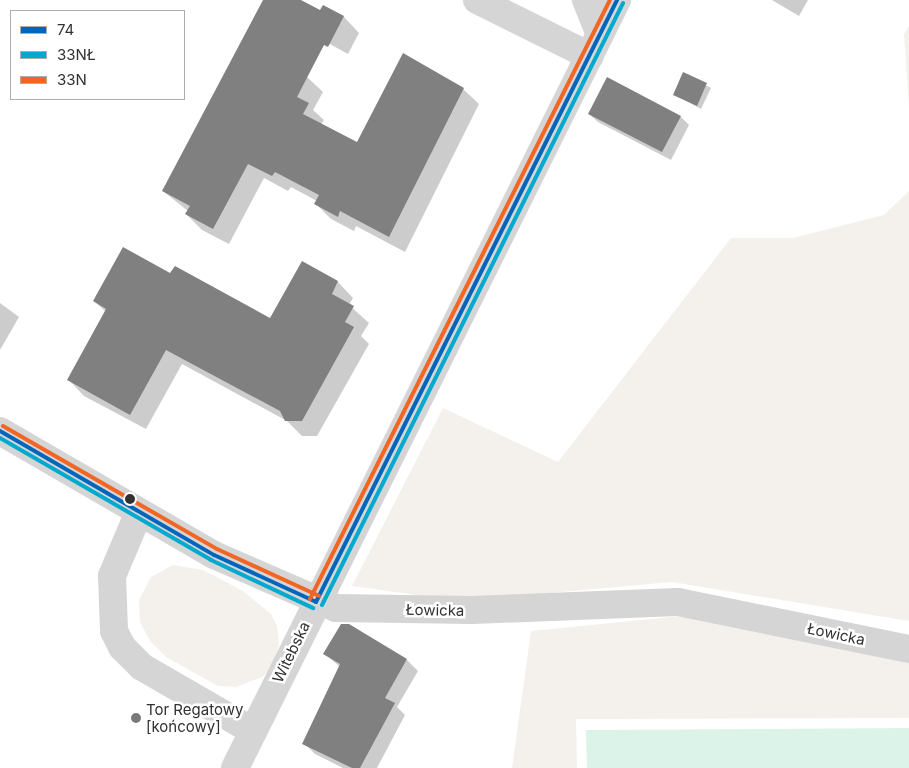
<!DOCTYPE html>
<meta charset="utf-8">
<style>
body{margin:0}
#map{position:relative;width:909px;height:768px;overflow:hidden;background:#fff;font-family:Inter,sans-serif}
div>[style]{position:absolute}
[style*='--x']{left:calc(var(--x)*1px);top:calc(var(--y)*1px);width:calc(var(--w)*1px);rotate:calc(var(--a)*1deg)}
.green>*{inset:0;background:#f4f1ec}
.water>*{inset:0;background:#dbf3e9}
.shadow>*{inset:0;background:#0003}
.building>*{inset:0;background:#808080}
.minor>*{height:28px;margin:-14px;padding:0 14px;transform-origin:14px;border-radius:14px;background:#d5d5d5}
.bus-1>*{height:4px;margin:-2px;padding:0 2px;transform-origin:2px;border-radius:2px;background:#0065bd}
.bus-2>*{height:4px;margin:-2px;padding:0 2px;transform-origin:2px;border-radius:2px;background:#00a9ce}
.bus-3>*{height:4px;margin:-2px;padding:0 2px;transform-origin:2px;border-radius:2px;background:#f26522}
.dots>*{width:14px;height:14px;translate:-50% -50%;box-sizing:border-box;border:2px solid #fff;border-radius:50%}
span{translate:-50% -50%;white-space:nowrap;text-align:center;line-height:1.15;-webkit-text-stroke:5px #fff;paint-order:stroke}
.street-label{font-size:15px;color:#313131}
.poi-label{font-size:15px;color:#313131}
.left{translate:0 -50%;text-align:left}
.legend{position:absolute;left:10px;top:10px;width:175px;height:90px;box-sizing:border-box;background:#fff;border:1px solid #adadad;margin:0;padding:6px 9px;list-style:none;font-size:15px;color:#313131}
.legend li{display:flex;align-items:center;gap:10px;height:25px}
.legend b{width:25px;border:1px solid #adadad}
</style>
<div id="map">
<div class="green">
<i style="clip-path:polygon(909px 26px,909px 108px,904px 34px)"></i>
<i style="clip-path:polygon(909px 191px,909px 621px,672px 582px,460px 601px,352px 586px,443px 408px,558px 462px,731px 238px,793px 238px,884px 215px)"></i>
<i style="clip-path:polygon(173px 565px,203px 570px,243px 591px,271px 614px,277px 626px,279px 645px,271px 669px,262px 677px,236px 687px,218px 686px,166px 657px,150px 641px,140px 622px,139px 600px,151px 577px)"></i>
<i style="clip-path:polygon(691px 615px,909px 663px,909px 718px,576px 719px,577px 768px,512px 768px,531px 631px)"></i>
</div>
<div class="water">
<i style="clip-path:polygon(909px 728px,909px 768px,587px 768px,586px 730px)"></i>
</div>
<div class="shadow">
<i style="clip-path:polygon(772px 0,808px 0,799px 16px)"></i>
<i style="clip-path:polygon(323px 6px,344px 17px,359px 33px,348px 54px,328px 43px)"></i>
<i style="clip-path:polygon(684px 74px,711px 88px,701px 109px,674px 94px)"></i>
<i style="clip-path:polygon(307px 77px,323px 92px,313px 110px,324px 120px,321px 125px,357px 144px,463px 89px,479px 104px,405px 252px,356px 226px,354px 231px,331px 219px,316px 204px,317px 201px,291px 187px,288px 191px,264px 178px,229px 244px,202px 230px,186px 214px,188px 211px,163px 191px)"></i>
<i style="clip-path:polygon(589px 114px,681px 117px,689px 125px,671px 160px,598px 122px)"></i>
<i style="clip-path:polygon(303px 263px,338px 282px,353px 298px,349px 305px,369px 323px,361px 336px,369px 344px,317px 436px,302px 436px,287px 421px,182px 364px,146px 429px,84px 396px,69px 380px,106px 312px,94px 301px,171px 275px,271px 320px)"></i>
<i style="clip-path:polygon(0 303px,19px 317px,0 350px)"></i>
<i style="clip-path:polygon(348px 625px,407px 660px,418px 671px,397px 707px,405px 715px,377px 768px,343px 768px,315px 754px,304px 743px,340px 667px,325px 654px)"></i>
</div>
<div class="building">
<i style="clip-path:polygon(263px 0,301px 0,320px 10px,323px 5px,344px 16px,328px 47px,324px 45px,297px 97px,309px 103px,303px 114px,357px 142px,403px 53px,464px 88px,389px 237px,340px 211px,338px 217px,314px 204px,319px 195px,275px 172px,272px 176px,248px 164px,213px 229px,185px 214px,190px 206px,162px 191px)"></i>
<i style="clip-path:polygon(683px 72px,707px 83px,697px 106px,673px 95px)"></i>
<i style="clip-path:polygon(607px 77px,681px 116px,662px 152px,588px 114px)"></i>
<i style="clip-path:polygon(123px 247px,170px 273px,175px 266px,270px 318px,302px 261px,338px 281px,332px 294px,354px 306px,345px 322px,354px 327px,302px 421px,285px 421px,280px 411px,166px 350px,130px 415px,67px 380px,106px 309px,93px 301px)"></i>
<i style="clip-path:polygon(341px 624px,349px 624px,407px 659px,385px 698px,395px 703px,360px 768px,352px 768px,302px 744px,340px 664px,323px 654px)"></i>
</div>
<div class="minor">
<i style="--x:477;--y:0;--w:126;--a:26.4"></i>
<i style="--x:586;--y:0;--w:37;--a:68"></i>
<i style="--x:0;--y:431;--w:247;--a:30.1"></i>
<i style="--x:214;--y:555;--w:133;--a:23.5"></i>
<i style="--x:336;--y:608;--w:136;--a:0.8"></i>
<i style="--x:472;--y:610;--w:206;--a:-2.2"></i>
<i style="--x:678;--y:602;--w:236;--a:11.5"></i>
<i style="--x:139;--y:512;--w:69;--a:112.9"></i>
<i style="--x:112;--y:576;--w:55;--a:87.9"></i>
<i style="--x:114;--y:631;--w:18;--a:63"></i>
<i style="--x:122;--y:647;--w:28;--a:45"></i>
<i style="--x:142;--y:667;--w:128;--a:30"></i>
<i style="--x:235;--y:768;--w:858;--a:-63.55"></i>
</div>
<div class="bus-1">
<i style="--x:0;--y:431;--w:247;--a:30.1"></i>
<i style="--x:214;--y:555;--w:112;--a:24.7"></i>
<i style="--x:316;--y:602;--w:673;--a:-63.43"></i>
</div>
<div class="bus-2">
<i style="--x:0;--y:438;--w:244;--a:30"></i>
<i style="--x:211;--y:560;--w:113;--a:25.2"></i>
<i style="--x:322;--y:605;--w:673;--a:-63.43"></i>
</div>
<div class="bus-3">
<i style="--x:3;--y:426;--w:247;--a:29.9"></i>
<i style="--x:217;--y:549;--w:112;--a:24.7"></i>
<i style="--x:310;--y:599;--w:670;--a:-63.4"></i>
</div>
<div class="dots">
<i style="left:130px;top:499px;background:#313131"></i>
<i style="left:136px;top:718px;background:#797979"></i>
</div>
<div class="street-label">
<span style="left:435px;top:610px;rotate:1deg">Łowicka</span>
<span style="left:836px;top:634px;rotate:12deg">Łowicka</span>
<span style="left:291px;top:652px;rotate:-64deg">Witebska</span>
</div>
<div class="poi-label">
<span class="left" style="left:146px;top:718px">Tor Regatowy<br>[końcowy]</span>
</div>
<ul class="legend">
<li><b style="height:6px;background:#0065bd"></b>74</li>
<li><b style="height:6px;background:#00a9ce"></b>33NŁ</li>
<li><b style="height:6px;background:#f26522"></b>33N</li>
</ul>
</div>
